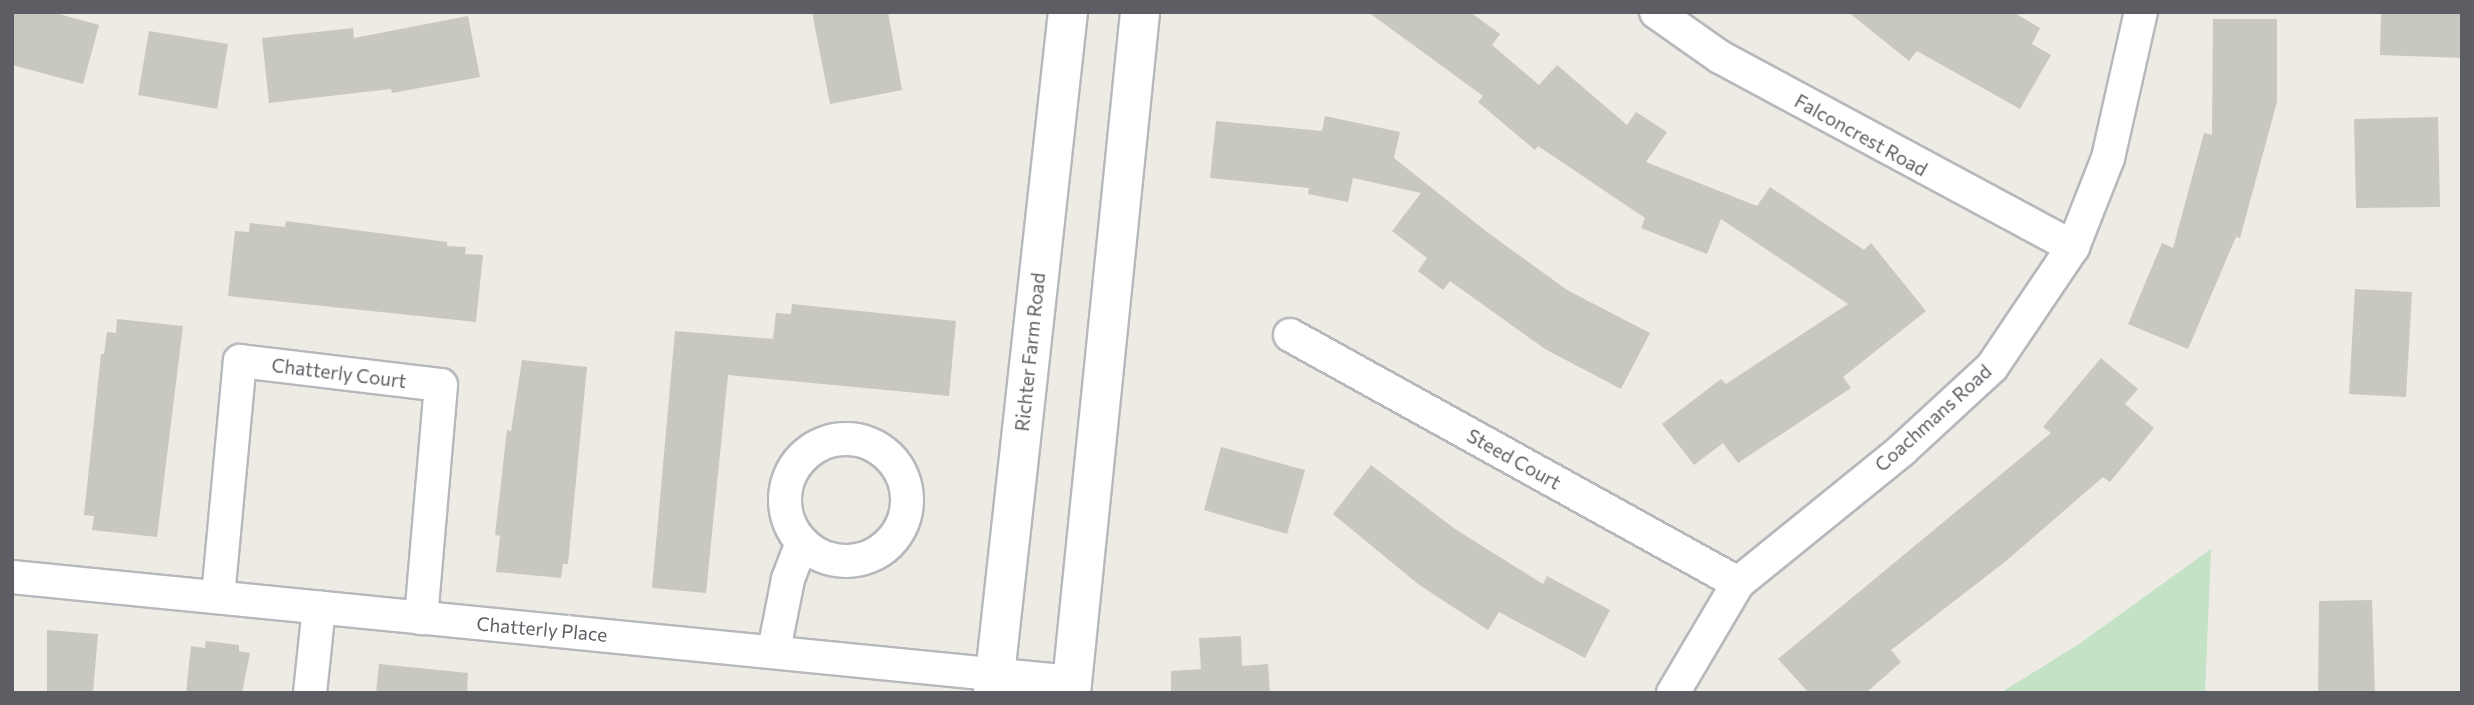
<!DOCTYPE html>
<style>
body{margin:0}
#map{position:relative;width:2474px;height:705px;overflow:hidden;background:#edebe4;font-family:Commissioner,sans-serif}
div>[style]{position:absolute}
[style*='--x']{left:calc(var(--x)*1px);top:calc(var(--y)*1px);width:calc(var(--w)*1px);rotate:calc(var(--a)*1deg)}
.green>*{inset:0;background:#c3e2c6}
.building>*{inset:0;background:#c8c7c0}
.roads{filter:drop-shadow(2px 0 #b6b8bc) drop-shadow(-2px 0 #b6b8bc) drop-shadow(0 2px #b6b8bc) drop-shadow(0 -2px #b6b8bc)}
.street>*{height:32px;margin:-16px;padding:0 16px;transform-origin:16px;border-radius:16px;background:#fff}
.street>.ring{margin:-16px;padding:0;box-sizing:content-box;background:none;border:32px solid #fff;border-radius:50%}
.secondary>*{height:38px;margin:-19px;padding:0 19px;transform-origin:19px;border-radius:19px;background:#fff}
span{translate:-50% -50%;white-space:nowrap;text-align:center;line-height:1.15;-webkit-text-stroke:7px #fff;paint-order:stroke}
.street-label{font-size:19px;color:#5c5e63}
.frame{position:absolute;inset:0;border:14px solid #5c5e63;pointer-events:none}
</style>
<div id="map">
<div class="green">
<i style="clip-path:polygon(2211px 549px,2205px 693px,2000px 693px,2079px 644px)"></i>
</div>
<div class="building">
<i style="clip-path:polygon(12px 12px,52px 12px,99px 25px,83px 84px,12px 65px)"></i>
<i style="clip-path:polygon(812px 12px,888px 12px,902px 90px,830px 104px)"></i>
<i style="clip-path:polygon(1368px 12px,1470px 12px,1500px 34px,1492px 45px,1539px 85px,1557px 65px,1627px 125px,1636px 112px,1667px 132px,1646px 162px,1757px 206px,1770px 187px,1864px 250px,1871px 243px,1926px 311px,1843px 377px,1851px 388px,1738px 463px,1723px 443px,1694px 465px,1662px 424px,1721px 379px,1726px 384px,1848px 304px,1721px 219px,1707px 254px,1641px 228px,1645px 218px,1538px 146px,1535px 150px,1478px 102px,1483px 96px)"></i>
<i style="clip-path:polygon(1848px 12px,2013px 12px,2040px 28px,2032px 44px,2051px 55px,2020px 109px,1917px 51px,1909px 61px)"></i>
<i style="clip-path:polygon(2381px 12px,2462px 12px,2462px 58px,2380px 55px)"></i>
<i style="clip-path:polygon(468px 16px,480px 77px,392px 93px,391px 89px,269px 103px,262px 38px,353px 28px,354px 38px)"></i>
<i style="clip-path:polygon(2213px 19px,2277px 19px,2277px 102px,2240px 238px,2236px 237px,2188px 349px,2128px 324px,2162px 243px,2173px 248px,2204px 133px,2212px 135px)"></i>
<i style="clip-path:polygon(149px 31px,228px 44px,217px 109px,138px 95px)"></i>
<i style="clip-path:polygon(1325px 116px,1400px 132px,1394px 158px,1487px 232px,1567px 290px,1650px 333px,1621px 389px,1545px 349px,1450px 281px,1443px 290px,1418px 271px,1427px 258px,1392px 231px,1421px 193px,1353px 178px,1348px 202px,1308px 194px,1309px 188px,1210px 178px,1216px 121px,1322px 131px)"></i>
<i style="clip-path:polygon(2438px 117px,2440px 207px,2356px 208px,2354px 119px)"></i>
<i style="clip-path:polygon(286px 221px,447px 242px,447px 246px,466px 247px,465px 254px,483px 255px,476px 322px,228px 296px,235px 231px,249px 232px,250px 223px,285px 227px)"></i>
<i style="clip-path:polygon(2355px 289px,2412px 292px,2406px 397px,2349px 394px)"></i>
<i style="clip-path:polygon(792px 304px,956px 321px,949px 396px,728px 375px,706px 593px,652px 588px,675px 331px,773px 339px,776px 313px,791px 314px)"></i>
<i style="clip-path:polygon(117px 319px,183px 326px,157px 537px,92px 530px,94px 516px,84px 515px,101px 354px,104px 354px,107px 332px,116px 333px)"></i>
<i style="clip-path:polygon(2101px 358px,2138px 389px,2125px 404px,2154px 428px,2110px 482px,2103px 477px,2006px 561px,1891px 650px,1901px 662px,1866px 693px,1809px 693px,1778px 659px,2051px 433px,2043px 427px)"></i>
<i style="clip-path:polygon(522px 360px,587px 367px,568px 564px,563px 564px,561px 578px,496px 572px,500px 536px,495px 535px,507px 430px,511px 431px)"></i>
<i style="clip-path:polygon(1221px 447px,1305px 470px,1287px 534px,1204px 510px)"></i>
<i style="clip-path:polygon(1371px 465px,1455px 529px,1543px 584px,1547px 576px,1610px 610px,1585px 658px,1499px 612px,1488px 630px,1418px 584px,1333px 514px)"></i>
<i style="clip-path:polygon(2372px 600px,2375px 693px,2318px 693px,2319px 601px)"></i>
<i style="clip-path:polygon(47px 630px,98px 634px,93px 693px,47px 693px)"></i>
<i style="clip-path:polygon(1241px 636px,1242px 666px,1268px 664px,1270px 693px,1171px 693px,1171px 671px,1201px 669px,1199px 638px)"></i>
<i style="clip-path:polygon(206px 641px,239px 645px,239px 651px,250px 653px,242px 693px,186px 693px,191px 646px,205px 648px)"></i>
<i style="clip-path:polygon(379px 664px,468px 673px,467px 693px,376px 693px)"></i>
</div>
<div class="roads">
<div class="street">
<i style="--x:1656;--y:12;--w:78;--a:35.1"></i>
<i style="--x:1720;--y:57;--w:401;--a:28.3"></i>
<i style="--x:1290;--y:335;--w:512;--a:28.97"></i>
<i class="ring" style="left:785px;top:439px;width:90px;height:90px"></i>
<i style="--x:12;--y:577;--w:1065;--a:5.66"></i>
<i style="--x:218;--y:597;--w:237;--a:-84.7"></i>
<i style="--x:240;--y:361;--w:202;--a:6.8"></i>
<i style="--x:441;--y:385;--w:234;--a:94.9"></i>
<i style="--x:774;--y:650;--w:72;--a:-78.8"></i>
<i style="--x:788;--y:579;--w:39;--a:-69"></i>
<i style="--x:310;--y:693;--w:86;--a:-84"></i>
<i style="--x:1673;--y:693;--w:128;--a:-59.4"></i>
<i style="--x:1738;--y:583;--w:211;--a:-39"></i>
<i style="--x:1902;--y:450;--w:122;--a:-42.7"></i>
<i style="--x:1992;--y:367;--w:145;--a:-56"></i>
<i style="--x:2073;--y:247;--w:96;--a:-68.5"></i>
<i style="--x:2108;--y:158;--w:150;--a:-77.3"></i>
</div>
<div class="secondary">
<i style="--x:993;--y:693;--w:685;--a:-83.72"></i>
<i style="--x:1071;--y:693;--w:684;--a:-84.21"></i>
</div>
</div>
<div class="street-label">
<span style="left:1861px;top:135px;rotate:29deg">Falconcrest Road</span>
<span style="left:1030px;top:352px;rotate:-84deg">Richter Farm Road</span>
<span style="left:339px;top:373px;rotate:7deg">Chatterly Court</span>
<span style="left:1933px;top:418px;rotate:-42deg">Coachmans Road</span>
<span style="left:1514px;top:459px;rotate:29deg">Steed Court</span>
<span style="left:542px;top:629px;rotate:5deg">Chatterly Place</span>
</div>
<div class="frame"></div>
</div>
